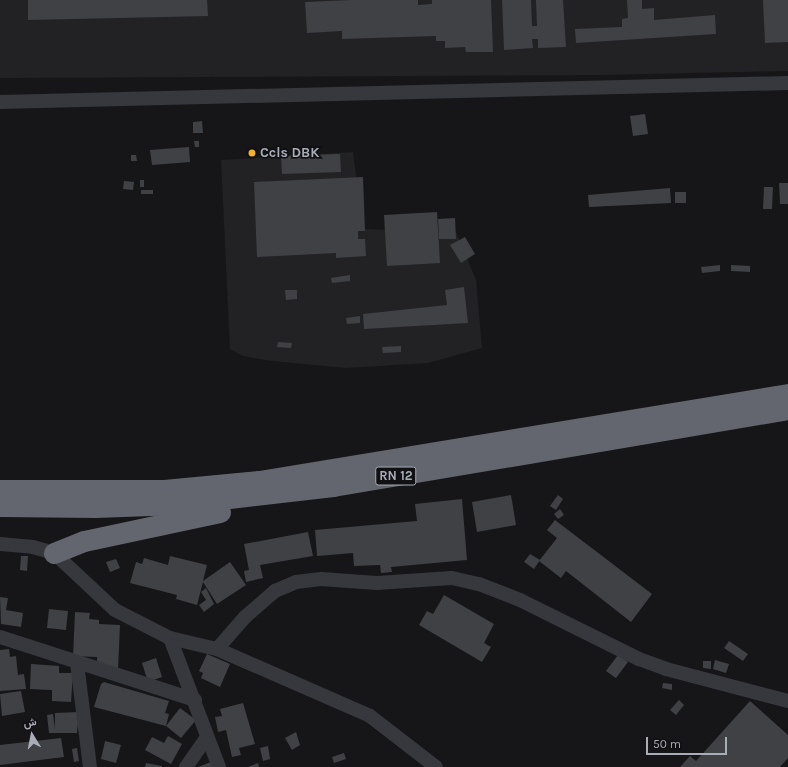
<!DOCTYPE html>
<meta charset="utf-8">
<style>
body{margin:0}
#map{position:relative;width:788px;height:767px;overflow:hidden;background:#161618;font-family:Karla,Vazirmatn,sans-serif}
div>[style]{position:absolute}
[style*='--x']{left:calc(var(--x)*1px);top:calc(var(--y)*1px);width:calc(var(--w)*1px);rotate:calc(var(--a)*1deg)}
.built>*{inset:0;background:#222225}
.building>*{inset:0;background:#404145}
.minor>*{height:14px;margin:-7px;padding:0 7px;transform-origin:7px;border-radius:7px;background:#37383d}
.highway>*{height:21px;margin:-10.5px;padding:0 10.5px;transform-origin:10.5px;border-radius:10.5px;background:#63666e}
.dots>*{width:11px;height:11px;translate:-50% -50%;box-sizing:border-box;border:2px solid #111113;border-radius:50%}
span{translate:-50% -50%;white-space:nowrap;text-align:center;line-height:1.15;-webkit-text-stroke:3.5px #111113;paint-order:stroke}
.shield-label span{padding:1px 3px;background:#111113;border:1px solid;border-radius:3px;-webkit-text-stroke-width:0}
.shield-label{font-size:13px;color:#a8adb8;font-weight:700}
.poi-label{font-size:14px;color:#a8adb8;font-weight:700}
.left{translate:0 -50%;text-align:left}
.north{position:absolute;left:12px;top:715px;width:40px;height:40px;-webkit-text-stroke:3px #111113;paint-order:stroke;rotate:350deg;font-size:11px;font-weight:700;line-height:16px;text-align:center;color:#a8adb8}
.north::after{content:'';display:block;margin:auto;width:14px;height:18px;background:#a8adb8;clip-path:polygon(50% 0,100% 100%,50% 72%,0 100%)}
.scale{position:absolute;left:646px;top:737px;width:81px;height:18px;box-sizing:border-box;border:2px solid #a8adb8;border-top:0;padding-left:5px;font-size:12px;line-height:14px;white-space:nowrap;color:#a8adb8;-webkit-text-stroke:3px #111113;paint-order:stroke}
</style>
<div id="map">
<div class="built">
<i style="clip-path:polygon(0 0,788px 0,788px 71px,599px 75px,0 78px)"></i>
<i style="clip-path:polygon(353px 152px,363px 229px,456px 232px,476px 280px,482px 348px,428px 363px,346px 368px,272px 361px,243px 356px,230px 349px,221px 160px)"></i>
</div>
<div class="building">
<i style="clip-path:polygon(28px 0,207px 0,208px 16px,28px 20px)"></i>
<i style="clip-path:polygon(351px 0,418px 0,418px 5px,432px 4px,432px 0,491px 0,493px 52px,466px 52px,465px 47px,445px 48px,445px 41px,436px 41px,436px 36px,342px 39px,342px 31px,307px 33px,305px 2px)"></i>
<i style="clip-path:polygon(502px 0,531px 0,532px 26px,537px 26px,536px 0,563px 0,566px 47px,538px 48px,538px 39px,532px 39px,533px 48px,504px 50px)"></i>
<i style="clip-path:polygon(627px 0,642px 0,642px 9px,654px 8px,654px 20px,715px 15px,716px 34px,576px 43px,575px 29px,622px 27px,622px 19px,628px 18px)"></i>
<i style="clip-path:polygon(763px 0,788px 0,788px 42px,765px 43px)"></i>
<i style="clip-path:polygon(645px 114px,648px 134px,633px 136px,630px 116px)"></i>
<i style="clip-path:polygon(202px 121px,203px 133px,193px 133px,193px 122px)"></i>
<i style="clip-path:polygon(194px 141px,199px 141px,199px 147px,195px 147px)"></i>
<i style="clip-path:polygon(189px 147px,190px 162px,152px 165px,150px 150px)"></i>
<i style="clip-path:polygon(340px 154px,341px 172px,282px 174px,281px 156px)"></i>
<i style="clip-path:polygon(131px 155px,136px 155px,137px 161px,131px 161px)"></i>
<i style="clip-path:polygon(363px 177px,365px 231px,358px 231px,358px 239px,365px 239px,366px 256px,336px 258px,336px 253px,257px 257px,254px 182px)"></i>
<i style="clip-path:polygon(140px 180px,144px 180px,144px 187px,140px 187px)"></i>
<i style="clip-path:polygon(124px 181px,134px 182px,133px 190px,123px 189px)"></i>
<i style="clip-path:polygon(779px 183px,788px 183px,788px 204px,780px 204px)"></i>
<i style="clip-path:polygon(764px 187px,773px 187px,772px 209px,763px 209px)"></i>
<i style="clip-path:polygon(670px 188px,671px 203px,589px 207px,588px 195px)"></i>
<i style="clip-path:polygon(141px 190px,153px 190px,153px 194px,141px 194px)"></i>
<i style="clip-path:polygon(675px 192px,686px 192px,686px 203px,675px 203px)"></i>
<i style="clip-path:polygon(437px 212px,440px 263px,387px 266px,384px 215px)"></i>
<i style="clip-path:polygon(455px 218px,456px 239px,439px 239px,438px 219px)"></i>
<i style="clip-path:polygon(465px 237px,475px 254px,461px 263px,450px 245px)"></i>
<i style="clip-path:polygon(720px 265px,720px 271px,702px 273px,701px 267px)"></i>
<i style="clip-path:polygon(731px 265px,750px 266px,750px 272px,731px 271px)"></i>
<i style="clip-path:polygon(350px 275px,350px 281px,332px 283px,331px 278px)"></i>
<i style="clip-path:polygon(464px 287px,468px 323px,364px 329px,363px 314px,447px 305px,445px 290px)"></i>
<i style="clip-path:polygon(285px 290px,297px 290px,297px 299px,286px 300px)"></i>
<i style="clip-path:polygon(360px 316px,360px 323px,347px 324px,346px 318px)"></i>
<i style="clip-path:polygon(278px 342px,292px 343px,291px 348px,277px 347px)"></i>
<i style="clip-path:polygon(401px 346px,401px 352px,383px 353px,382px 347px)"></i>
<i style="clip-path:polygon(511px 495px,516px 525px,477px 532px,472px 502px)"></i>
<i style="clip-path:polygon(558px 495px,563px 499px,556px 510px,550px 506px)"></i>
<i style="clip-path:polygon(462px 499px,467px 560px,391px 567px,392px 572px,381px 573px,380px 565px,354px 566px,353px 553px,317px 556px,315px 530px,417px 521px,415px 504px)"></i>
<i style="clip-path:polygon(560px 509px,564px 515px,558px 519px,554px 514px)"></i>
<i style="clip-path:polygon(555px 520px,652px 594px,631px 622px,566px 571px,561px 578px,539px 561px,557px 538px,547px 530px)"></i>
<i style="clip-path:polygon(308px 532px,313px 556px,260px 565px,263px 578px,246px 582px,244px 571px,249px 570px,244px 544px)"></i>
<i style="clip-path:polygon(530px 554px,540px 560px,534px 569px,524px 562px)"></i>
<i style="clip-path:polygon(21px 556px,28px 556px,27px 571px,20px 570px)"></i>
<i style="clip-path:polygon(170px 556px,207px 565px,203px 581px,230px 562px,246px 585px,217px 604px,203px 582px,197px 605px,176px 599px,177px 595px,130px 583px,136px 562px,142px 564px,144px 558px,168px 565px)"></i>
<i style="clip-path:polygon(116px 559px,120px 568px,110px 572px,106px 562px)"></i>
<i style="clip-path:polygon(206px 588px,214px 604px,204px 612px,199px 605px,206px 600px,201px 592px)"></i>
<i style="clip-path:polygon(444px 595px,494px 624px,484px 643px,491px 647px,482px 662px,419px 625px,427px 611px,433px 614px)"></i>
<i style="clip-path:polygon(0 597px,8px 598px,6px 610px,23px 613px,21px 627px,1px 624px)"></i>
<i style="clip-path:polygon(49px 609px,68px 611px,66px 630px,47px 628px)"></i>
<i style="clip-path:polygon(75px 612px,90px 613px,89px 619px,99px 620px,99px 624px,120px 625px,118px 670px,97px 669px,97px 657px,73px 656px)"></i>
<i style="clip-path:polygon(729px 641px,748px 654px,743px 661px,724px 648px)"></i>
<i style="clip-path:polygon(9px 649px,10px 657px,16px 656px,18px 675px,24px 674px,26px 689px,0 691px,0 650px)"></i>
<i style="clip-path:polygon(207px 654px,230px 664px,220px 687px,201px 678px,203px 673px,199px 671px)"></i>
<i style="clip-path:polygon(618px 655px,628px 662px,616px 678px,606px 671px)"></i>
<i style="clip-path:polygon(156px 658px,162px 677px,148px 682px,142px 663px)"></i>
<i style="clip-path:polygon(715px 660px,729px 664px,726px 673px,713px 669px)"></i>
<i style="clip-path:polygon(703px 661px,711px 661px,711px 669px,703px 668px)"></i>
<i style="clip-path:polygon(31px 664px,59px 666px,59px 673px,73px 673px,71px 702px,52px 701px,52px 690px,30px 689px)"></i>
<i style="clip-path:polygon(104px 682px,169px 701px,165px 713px,169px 714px,166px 726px,94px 707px,101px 684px)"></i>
<i style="clip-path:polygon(663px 683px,672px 684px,672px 690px,662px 688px)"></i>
<i style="clip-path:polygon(21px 691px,25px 712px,2px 716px,0 694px)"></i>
<i style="clip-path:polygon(679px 700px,684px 705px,676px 715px,670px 710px)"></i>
<i style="clip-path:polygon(750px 701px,788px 735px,788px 758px,780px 767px,680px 767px,690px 756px,696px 761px)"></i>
<i style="clip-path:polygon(243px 703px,255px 744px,239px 748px,241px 755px,232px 757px,226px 730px,218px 732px,215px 717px,222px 716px,220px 709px)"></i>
<i style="clip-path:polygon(180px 708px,196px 720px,181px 738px,166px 726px)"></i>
<i style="clip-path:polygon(79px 712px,77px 733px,49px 733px,47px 715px,53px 714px,55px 729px,55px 713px)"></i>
<i style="clip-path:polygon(296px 732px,300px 745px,292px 750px,285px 738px)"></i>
<i style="clip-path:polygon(168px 736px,182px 744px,171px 764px,145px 750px,152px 737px,164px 743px)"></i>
<i style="clip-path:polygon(61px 738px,64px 757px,0 765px,0 745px)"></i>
<i style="clip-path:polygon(105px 741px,121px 745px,116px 763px,101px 759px)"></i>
<i style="clip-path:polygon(268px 746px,270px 759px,263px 761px,260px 748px)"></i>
<i style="clip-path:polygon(77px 748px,79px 761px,74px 762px,72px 749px)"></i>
<i style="clip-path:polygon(344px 753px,346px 759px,334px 763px,332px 757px)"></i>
<i style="clip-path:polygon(211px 762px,213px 767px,198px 767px)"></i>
<i style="clip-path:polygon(146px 763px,162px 766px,162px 767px,145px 767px)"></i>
<i style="clip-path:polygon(258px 763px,259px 767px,248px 767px)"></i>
</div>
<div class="minor">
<i style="--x:0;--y:102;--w:788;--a:-1.38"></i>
<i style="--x:0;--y:544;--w:33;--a:5"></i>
<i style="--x:33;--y:547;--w:22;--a:16"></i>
<i style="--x:54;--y:553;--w:83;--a:43.1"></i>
<i style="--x:115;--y:610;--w:62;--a:27"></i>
<i style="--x:170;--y:638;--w:48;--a:13.2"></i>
<i style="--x:217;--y:649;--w:167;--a:23.6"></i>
<i style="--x:370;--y:716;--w:83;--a:37.7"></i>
<i style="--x:0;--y:637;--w:205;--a:17.9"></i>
<i style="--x:170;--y:638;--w:138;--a:69.2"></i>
<i style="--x:217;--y:649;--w:43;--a:-48.8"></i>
<i style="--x:245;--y:617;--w:40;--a:-41"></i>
<i style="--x:275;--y:591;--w:23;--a:-23"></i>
<i style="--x:296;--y:582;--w:25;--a:-7"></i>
<i style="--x:321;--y:579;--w:56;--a:4.1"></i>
<i style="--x:377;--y:583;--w:75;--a:-3.8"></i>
<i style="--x:452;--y:578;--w:28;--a:13"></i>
<i style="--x:479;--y:584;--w:44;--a:21.3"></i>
<i style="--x:520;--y:600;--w:133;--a:26.4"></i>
<i style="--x:639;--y:659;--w:29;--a:20"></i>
<i style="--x:666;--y:669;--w:126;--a:14.7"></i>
<i style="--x:77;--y:663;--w:105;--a:82.9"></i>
<i style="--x:186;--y:767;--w:37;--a:-55"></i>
</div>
<div class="highway">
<i style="--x:0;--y:490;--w:164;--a:0"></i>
<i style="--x:164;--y:490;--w:95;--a:-5.4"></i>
<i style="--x:259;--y:481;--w:536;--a:-9.34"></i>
<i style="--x:0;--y:506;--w:95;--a:0.6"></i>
<i style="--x:95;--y:507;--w:83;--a:-2.1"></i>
<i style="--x:178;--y:504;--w:156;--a:-6.6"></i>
<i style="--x:333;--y:486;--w:461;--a:-9.6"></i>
<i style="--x:54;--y:553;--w:32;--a:-22"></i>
<i style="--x:84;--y:541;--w:139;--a:-12"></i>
</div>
<div class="dots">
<i style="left:252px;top:153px;background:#f2b134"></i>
</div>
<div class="shield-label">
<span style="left:396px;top:476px">RN 12</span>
</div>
<div class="poi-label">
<span class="left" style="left:260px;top:153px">Ccls DBK</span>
</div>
<div class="north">ش</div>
<div class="scale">50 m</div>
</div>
